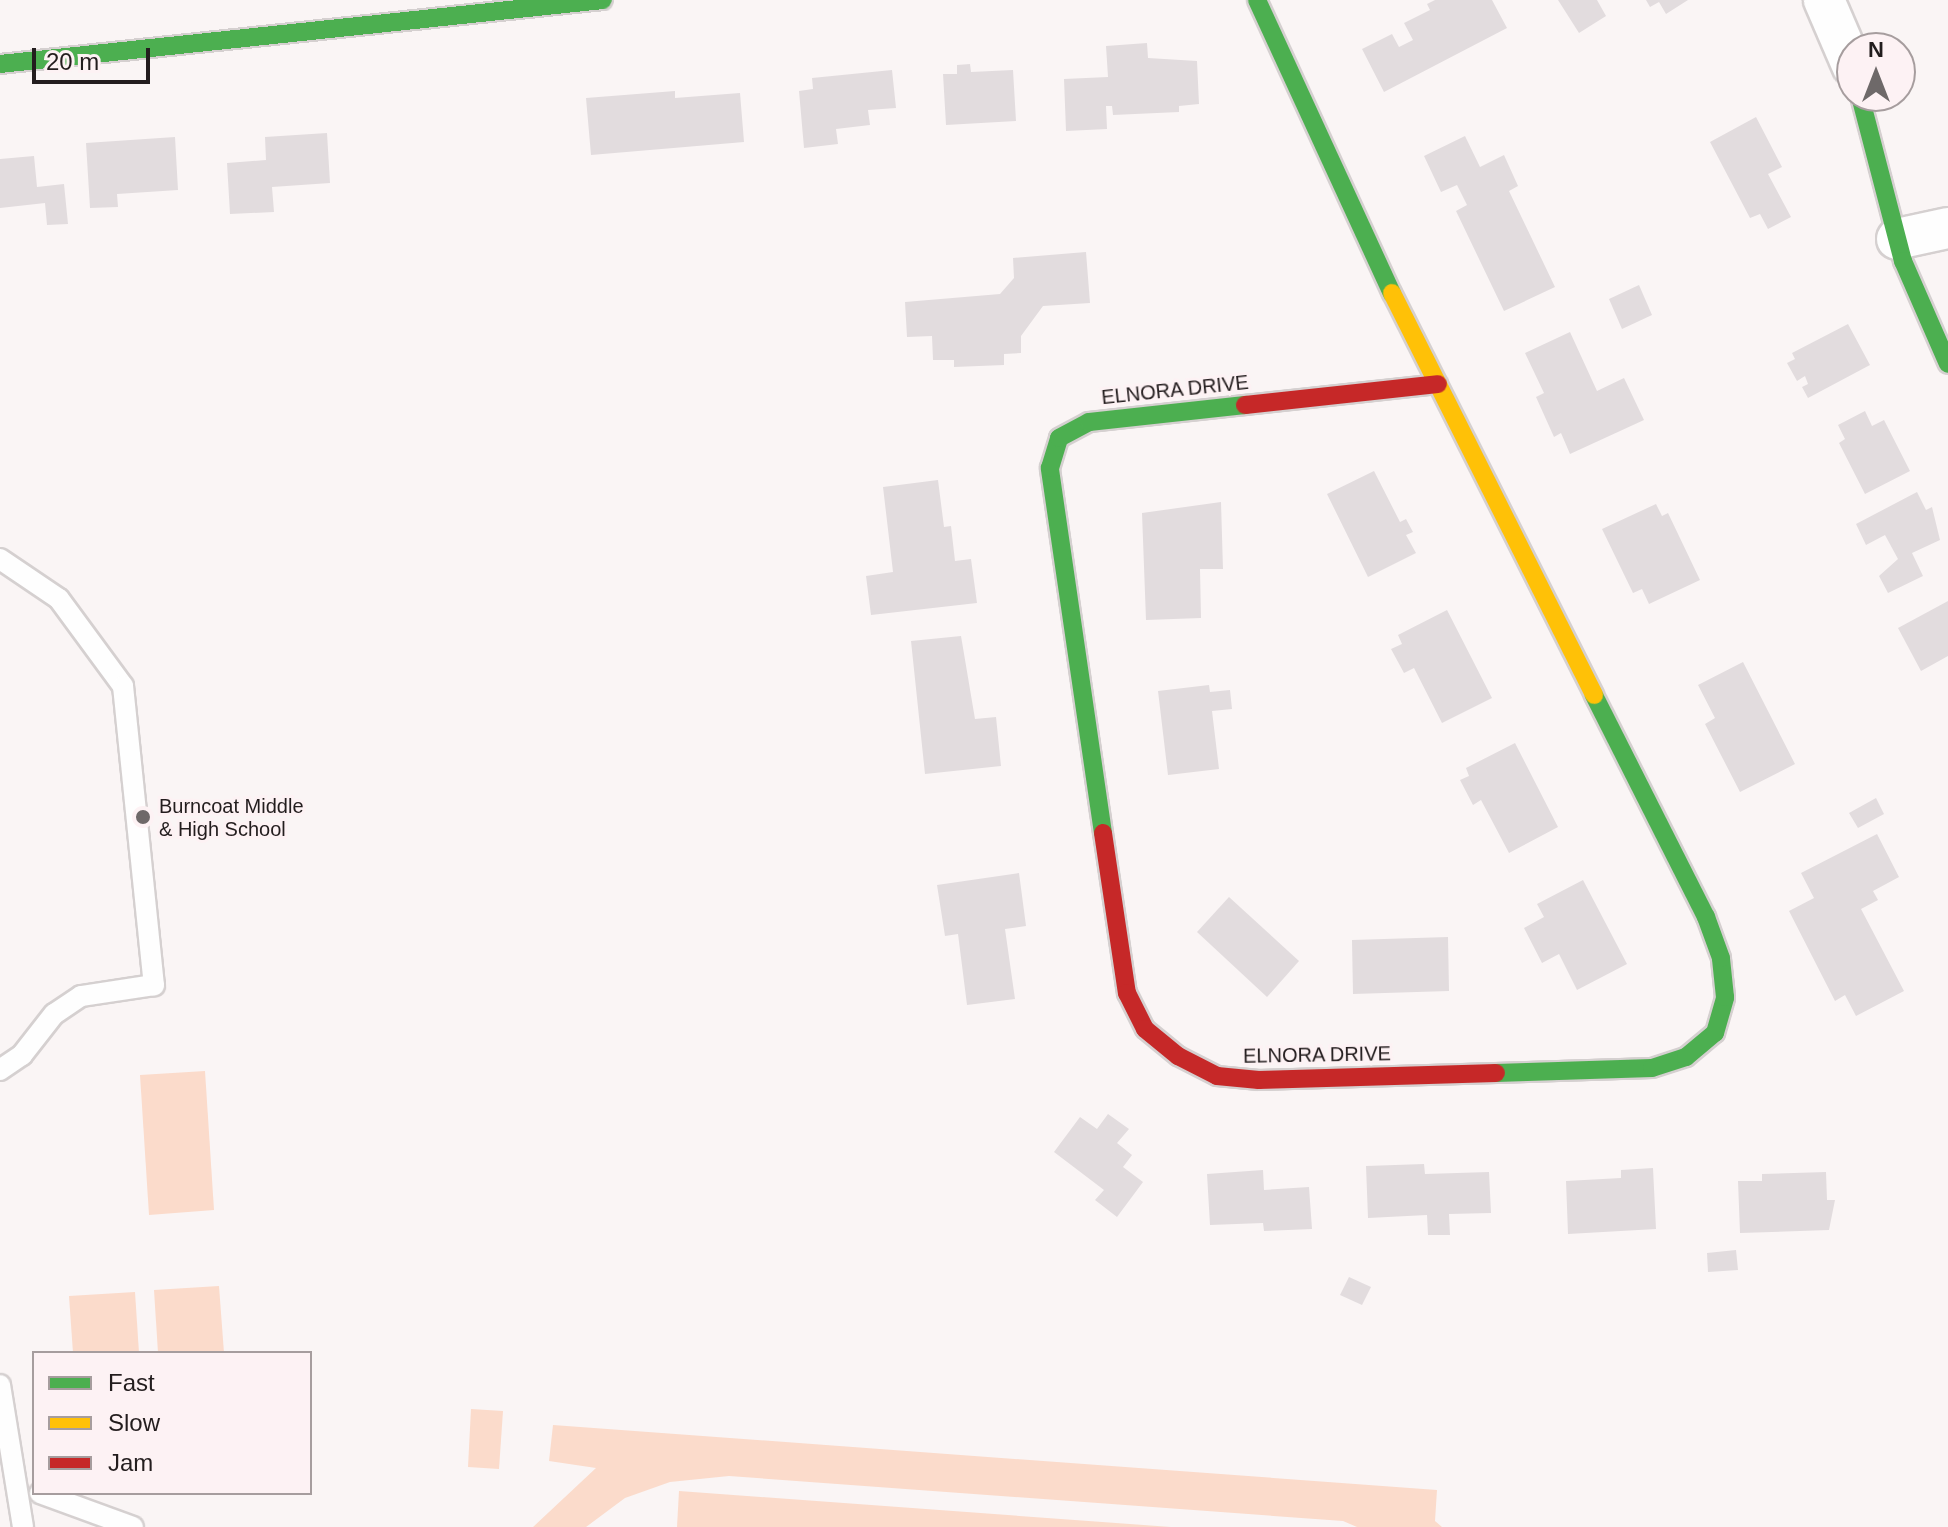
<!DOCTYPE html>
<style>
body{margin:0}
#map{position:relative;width:1948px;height:1527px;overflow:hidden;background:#faf5f5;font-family:Helvetica,sans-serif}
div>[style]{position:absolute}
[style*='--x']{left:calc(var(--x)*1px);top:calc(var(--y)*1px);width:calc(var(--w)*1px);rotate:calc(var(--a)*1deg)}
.green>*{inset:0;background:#fbdbcb}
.building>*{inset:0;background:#e2dcde}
.roads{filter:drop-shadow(2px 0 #d5d0d0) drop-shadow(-2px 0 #d5d0d0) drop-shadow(0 2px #d5d0d0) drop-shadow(0 -2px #d5d0d0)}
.lane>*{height:20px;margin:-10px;padding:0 10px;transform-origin:10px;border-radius:10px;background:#fefefe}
.street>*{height:40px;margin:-20px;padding:0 20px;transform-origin:20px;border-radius:20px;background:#fefefe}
.fast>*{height:18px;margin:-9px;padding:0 9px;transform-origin:9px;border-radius:9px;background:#4caf50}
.slow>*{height:18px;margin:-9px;padding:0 9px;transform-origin:9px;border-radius:9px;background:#ffc107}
.jam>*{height:18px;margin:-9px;padding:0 9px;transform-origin:9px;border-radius:9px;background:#c62828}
.dots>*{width:22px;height:22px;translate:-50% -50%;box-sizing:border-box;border:4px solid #fdf2f4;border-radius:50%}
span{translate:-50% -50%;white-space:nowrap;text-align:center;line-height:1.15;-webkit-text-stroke:6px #fdf2f4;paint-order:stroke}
.street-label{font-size:20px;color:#231d1e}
.poi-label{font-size:20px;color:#231d1e}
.left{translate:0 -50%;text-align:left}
.legend{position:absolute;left:32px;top:1351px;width:280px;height:144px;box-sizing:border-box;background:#fdf2f4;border:2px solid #a69d9e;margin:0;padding:10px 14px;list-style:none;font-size:24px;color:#231d1e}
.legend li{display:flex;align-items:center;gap:16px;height:40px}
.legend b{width:40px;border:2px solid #a69d9e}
.north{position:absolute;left:1836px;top:32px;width:80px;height:80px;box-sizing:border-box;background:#fdf2f4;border:2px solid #a69d9e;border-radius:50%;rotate:0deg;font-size:22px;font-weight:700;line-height:32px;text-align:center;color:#231d1e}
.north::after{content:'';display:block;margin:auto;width:28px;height:36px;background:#6e6969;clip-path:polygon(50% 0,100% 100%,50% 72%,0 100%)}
.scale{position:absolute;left:32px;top:48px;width:118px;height:36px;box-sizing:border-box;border:4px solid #231d1e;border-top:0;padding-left:10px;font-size:24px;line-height:28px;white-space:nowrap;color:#231d1e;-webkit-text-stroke:6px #fdf2f4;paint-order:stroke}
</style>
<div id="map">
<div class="green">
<i style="clip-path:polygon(205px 1071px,214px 1210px,149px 1215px,140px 1075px)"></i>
<i style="clip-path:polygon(219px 1286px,224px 1353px,158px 1353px,154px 1290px)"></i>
<i style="clip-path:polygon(135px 1292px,139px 1353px,73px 1353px,69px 1296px)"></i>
<i style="clip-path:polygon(471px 1409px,503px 1411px,499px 1469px,468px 1467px)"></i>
<i style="clip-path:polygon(553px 1425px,1437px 1490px,1435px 1521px,1442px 1527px,1357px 1527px,1343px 1521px,729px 1476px,670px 1482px,625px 1498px,586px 1527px,533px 1527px,596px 1468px,549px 1461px)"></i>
<i style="clip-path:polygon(679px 1491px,1171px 1527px,677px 1527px)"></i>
</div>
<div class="building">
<i style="clip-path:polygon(1435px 0,1492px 0,1507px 28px,1384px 92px,1362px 49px,1392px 34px,1399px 47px,1413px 40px,1404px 23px,1430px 10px,1427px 4px)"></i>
<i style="clip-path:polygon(1558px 0,1597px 0,1606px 16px,1579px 33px)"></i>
<i style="clip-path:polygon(1646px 0,1688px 0,1666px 14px,1659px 2px,1650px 7px)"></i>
<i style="clip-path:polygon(1147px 43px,1148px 58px,1197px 61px,1199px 104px,1179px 106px,1179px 112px,1113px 115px,1112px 106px,1106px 106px,1107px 129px,1066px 131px,1064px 79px,1108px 77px,1106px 46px)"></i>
<i style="clip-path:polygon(970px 64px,971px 72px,1013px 70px,1016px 121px,946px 125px,943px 74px,957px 74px,957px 65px)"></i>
<i style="clip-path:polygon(892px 70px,896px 108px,868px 110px,870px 125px,836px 129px,838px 144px,804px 148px,799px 91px,813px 89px,812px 78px)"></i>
<i style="clip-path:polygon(675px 91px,675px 98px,740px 93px,744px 142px,591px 155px,586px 98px)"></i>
<i style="clip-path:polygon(1756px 117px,1782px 167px,1768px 174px,1791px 217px,1768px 229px,1760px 214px,1750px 218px,1710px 142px)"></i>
<i style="clip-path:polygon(327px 133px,330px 183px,272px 187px,274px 212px,230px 214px,227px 163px,266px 160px,265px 137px)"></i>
<i style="clip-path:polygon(1465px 136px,1480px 167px,1504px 155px,1518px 186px,1509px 191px,1555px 287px,1504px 311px,1456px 211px,1467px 205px,1457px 185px,1441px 192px,1424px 156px)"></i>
<i style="clip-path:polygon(175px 137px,178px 190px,117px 194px,118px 207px,90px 208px,86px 143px)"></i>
<i style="clip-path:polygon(34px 156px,37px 187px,64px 184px,68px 224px,47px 225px,45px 203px,0 208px,0 159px)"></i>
<i style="clip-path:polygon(1086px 252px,1090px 303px,1043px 306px,1021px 336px,1021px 353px,1004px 354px,1004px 365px,954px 367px,954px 360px,933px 360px,932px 336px,907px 337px,905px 302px,1000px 294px,1014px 278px,1013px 258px)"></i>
<i style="clip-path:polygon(1639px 285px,1652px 315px,1622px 329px,1609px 299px)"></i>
<i style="clip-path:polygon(1848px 324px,1870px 365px,1808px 398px,1802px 387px,1808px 384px,1805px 376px,1797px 381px,1787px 363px,1795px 359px,1792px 353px)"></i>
<i style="clip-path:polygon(1570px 332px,1597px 391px,1624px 378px,1644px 420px,1570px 454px,1561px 433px,1554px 437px,1536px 397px,1544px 393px,1525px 353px)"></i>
<i style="clip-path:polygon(1865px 411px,1872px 426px,1884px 420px,1910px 471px,1865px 494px,1839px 443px,1845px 439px,1838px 425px)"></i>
<i style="clip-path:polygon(1374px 471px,1400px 522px,1406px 519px,1413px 532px,1406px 535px,1416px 553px,1368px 577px,1327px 494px)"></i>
<i style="clip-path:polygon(938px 480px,944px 527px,951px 526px,955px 561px,971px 559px,977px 603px,871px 615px,866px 576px,893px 572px,883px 487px)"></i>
<i style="clip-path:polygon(1917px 492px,1926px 510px,1932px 507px,1940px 540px,1912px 553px,1923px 576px,1888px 593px,1879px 576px,1898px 559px,1885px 535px,1866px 545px,1856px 524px)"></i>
<i style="clip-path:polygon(1221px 502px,1223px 569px,1200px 569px,1201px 618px,1146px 620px,1142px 513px)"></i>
<i style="clip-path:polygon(1656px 504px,1662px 516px,1668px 513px,1700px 580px,1649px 604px,1642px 589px,1633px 593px,1602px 529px)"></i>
<i style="clip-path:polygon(1948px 601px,1948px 656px,1921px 671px,1898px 628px)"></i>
<i style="clip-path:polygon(1447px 610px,1492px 698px,1442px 723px,1414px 668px,1404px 673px,1391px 649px,1402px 644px,1398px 635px)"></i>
<i style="clip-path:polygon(961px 636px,975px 719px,996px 717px,1001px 766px,925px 774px,911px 641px)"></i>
<i style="clip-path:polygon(1743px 662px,1795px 764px,1740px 792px,1705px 724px,1715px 718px,1698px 685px)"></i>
<i style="clip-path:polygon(1209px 685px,1210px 692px,1230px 690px,1232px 709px,1212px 711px,1219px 769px,1168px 775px,1158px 691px)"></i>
<i style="clip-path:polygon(1515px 743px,1558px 827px,1509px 853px,1481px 800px,1473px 805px,1460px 780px,1469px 776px,1466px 768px)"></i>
<i style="clip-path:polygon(1876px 798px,1884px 814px,1858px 828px,1849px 813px)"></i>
<i style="clip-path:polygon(1877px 834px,1899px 877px,1873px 891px,1878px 900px,1861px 909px,1904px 991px,1856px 1016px,1845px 995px,1835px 1001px,1789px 911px,1814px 898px,1801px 873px)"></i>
<i style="clip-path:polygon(1019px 873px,1026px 926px,1005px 929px,1015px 999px,967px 1005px,958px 934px,945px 936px,937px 885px)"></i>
<i style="clip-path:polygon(1583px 880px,1627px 964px,1577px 990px,1559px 954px,1542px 963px,1524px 928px,1544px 917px,1537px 904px)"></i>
<i style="clip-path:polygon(1229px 897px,1299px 961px,1267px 997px,1197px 932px)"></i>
<i style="clip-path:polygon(1448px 937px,1449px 991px,1353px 994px,1352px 940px)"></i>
<i style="clip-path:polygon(1108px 1114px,1129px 1129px,1117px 1143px,1132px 1155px,1123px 1167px,1143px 1182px,1117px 1217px,1095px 1200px,1104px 1190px,1054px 1152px,1080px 1117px,1097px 1129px)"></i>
<i style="clip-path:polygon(1424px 1164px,1425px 1174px,1489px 1172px,1491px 1213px,1449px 1214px,1450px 1235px,1428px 1235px,1427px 1215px,1368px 1218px,1366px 1166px)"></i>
<i style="clip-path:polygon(1653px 1168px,1656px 1229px,1568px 1234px,1566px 1181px,1621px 1178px,1621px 1170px)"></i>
<i style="clip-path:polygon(1263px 1170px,1264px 1190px,1309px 1187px,1312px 1229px,1264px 1231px,1263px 1223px,1210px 1225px,1207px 1174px)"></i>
<i style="clip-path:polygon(1826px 1172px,1827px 1200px,1835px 1200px,1829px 1230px,1740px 1233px,1738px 1181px,1762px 1181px,1762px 1174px)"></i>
<i style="clip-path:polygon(1736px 1250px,1738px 1270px,1708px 1272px,1707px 1253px)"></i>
<i style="clip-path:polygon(1349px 1277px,1371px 1287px,1362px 1305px,1340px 1295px)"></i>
</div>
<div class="roads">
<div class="lane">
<i style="--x:0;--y:559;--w:71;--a:34.1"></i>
<i style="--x:59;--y:599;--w:108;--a:53.7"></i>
<i style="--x:123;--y:686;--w:301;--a:84.1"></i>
<i style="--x:154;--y:985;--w:74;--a:171.4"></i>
<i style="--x:81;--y:996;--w:32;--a:146"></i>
<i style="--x:54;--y:1014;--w:52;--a:128"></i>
<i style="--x:22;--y:1055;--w:27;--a:146"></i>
<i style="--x:0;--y:1385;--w:144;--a:80.8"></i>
<i style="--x:40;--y:1493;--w:99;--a:20.1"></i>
</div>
<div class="street">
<i style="--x:1824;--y:0;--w:71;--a:66.7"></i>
<i style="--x:1897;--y:239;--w:52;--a:-12.2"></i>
</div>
<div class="fast">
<i style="--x:1257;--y:0;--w:323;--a:65.3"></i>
<i style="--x:0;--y:64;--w:606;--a:-6.06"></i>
<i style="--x:1860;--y:96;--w:171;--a:75.4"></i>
<i style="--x:1903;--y:261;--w:112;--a:66.4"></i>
<i style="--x:1103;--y:833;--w:369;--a:-98.3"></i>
<i style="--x:1050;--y:468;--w:31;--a:-73"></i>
<i style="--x:1059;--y:438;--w:34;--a:-28"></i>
<i style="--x:1089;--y:422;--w:157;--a:-6.2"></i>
<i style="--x:1496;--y:1073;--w:156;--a:-1.8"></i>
<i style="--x:1652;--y:1068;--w:36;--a:-18"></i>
<i style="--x:1686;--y:1057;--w:38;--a:-40"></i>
<i style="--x:1715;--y:1033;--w:37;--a:-74"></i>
<i style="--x:1725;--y:997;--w:39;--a:-96"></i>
<i style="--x:1721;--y:958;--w:44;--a:-110.1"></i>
<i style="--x:1706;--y:917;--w:249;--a:-116.8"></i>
</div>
<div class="slow">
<i style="--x:1392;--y:293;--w:450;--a:63.3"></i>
</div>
<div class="jam">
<i style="--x:1245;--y:405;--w:194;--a:-6.2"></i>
<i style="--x:1103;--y:833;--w:162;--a:81.5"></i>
<i style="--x:1127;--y:993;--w:40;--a:63.4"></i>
<i style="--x:1145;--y:1029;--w:43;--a:39.3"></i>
<i style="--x:1178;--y:1056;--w:44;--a:27.1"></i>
<i style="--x:1217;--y:1076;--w:42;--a:5.4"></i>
<i style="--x:1259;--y:1080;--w:237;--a:-1.7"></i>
</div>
</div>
<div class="dots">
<i style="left:143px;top:817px;background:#6e6969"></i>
</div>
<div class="street-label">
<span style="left:1175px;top:390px;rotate:-6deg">ELNORA DRIVE</span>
<span style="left:1317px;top:1055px;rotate:-1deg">ELNORA DRIVE</span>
</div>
<div class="poi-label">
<span class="left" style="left:159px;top:818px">Burncoat Middle<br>&amp; High School</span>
</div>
<ul class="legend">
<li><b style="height:10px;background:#4caf50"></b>Fast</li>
<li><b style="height:10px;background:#ffc107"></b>Slow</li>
<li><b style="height:10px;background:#c62828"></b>Jam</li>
</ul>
<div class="north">N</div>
<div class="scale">20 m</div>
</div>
